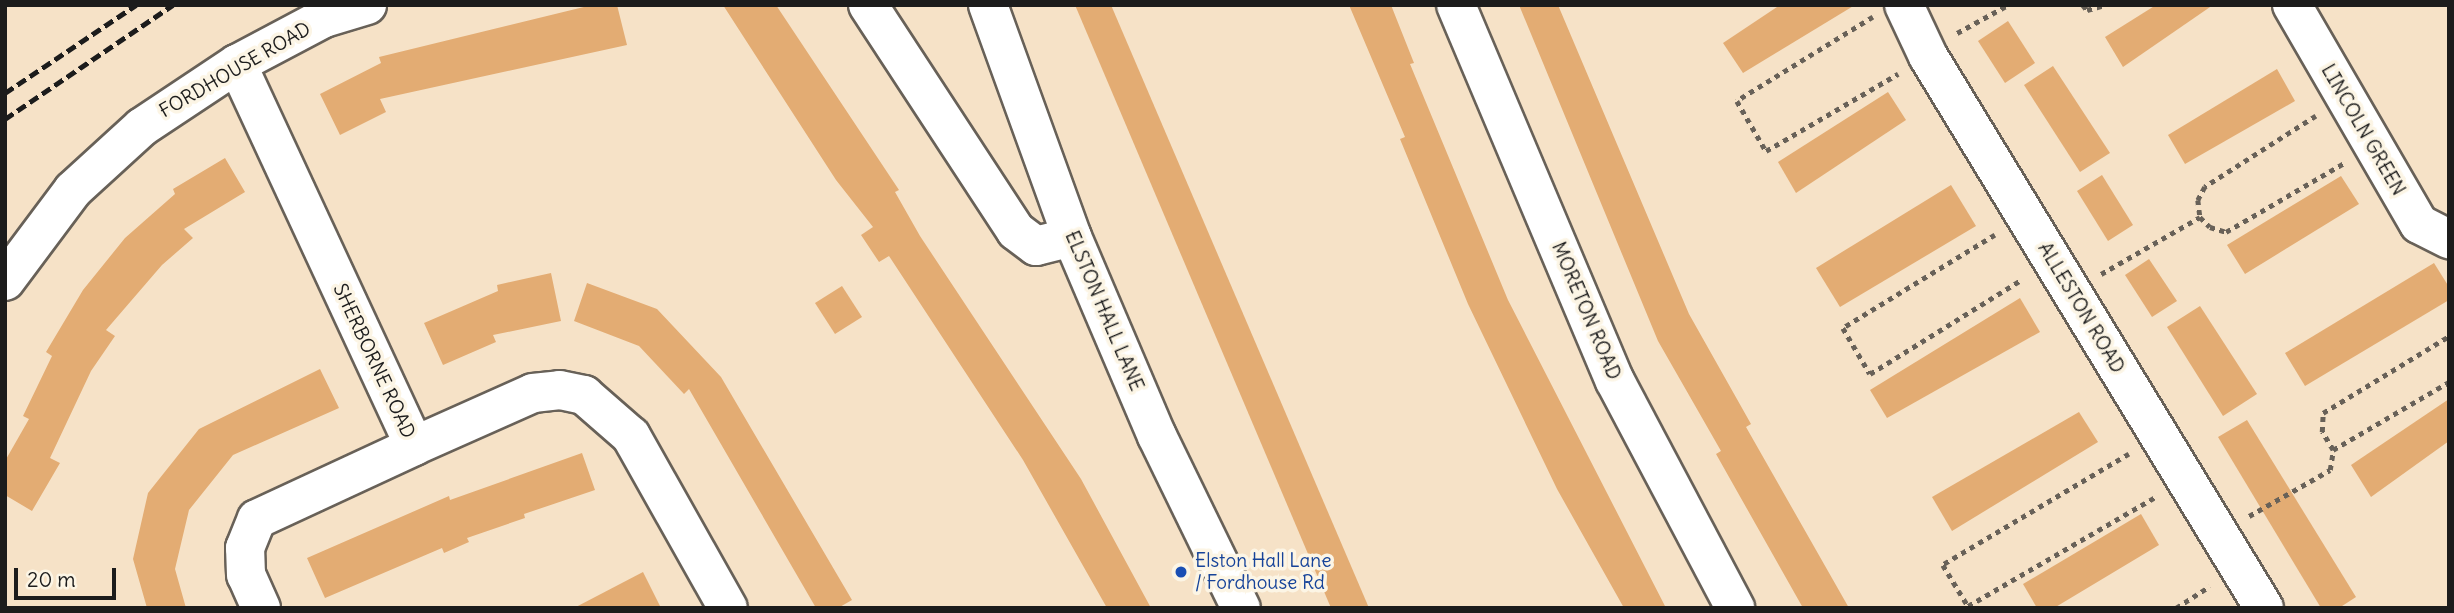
<!DOCTYPE html>
<style>
body{margin:0}
#map{position:relative;width:2454px;height:613px;overflow:hidden;background:#f6e2c7;font-family:Delius,sans-serif}
div>[style]{position:absolute}
[style*='--x']{left:calc(var(--x)*1px);top:calc(var(--y)*1px);width:calc(var(--w)*1px);rotate:calc(var(--a)*1deg)}
.building>*{inset:0;background:#e3ac73}
.path>*{height:4.5px;margin-top:-2.25px;transform-origin:0;background:repeating-linear-gradient(90deg,#686158 0 5px,transparent 0 10px)}
.roads{filter:drop-shadow(2px 0 #686158) drop-shadow(-2px 0 #686158) drop-shadow(0 2px #686158) drop-shadow(0 -2px #686158)}
.street>*{height:38px;margin:-19px;padding:0 19px;transform-origin:19px;border-radius:19px;background:#fff}
.secondary>*{height:38px;margin:-19px;padding:0 19px;transform-origin:19px;border-radius:19px;background:#fff}
.rail>*{height:5px;margin-top:-2.5px;transform-origin:0;background:repeating-linear-gradient(90deg,#1c1c1c 0 10px,transparent 0 15px)}
.dots>*{width:19px;height:19px;translate:-50% -50%;box-sizing:border-box;border:4px solid #fcf5e5;border-radius:50%}
span{translate:-50% -50%;white-space:nowrap;text-align:center;line-height:1.15;-webkit-text-stroke:7px #fcf5e5;paint-order:stroke}
.street-label{font-size:19px;color:#1c1c1c}
.transit-label{font-size:19px;color:#164399}
.left{translate:0 -50%;text-align:left}
.frame{position:absolute;inset:0;border:7px solid #1c1c1c;pointer-events:none}
.scale{position:absolute;left:14px;top:568px;width:102px;height:32px;box-sizing:border-box;border:4px solid #1c1c1c;border-top:0;padding-left:9px;font-size:21px;line-height:24px;white-space:nowrap;color:#1c1c1c;-webkit-text-stroke:5px #fcf5e5;paint-order:stroke}
</style>
<div id="map">
<div class="building">
<i style="clip-path:polygon(592px 5px,617px 5px,627px 45px,380px 99px,386px 112px,340px 135px,320px 94px,381px 63px,379px 57px)"></i>
<i style="clip-path:polygon(723px 5px,776px 5px,899px 190px,895px 192px,920px 236px,1081px 479px,1151px 608px,1107px 608px,1023px 460px,889px 256px,879px 262px,861px 235px,873px 227px,836px 180px)"></i>
<i style="clip-path:polygon(1075px 5px,1111px 5px,1369px 608px,1331px 608px)"></i>
<i style="clip-path:polygon(1349px 5px,1391px 5px,1414px 63px,1410px 64px,1508px 300px,1666px 608px,1624px 608px,1557px 489px,1468px 304px,1400px 139px,1405px 137px)"></i>
<i style="clip-path:polygon(1519px 5px,1558px 5px,1689px 314px,1751px 424px,1746px 427px,1849px 608px,1803px 608px,1716px 454px,1721px 451px,1658px 341px)"></i>
<i style="clip-path:polygon(1780px 5px,1855px 5px,1743px 73px,1723px 43px)"></i>
<i style="clip-path:polygon(2156px 5px,2213px 5px,2123px 67px,2105px 37px)"></i>
<i style="clip-path:polygon(2008px 21px,2035px 63px,2005px 83px,1978px 41px)"></i>
<i style="clip-path:polygon(2053px 66px,2110px 153px,2080px 172px,2024px 85px)"></i>
<i style="clip-path:polygon(2277px 69px,2295px 101px,2185px 164px,2168px 135px)"></i>
<i style="clip-path:polygon(1888px 92px,1906px 120px,1796px 193px,1778px 162px)"></i>
<i style="clip-path:polygon(225px 158px,245px 192px,184px 229px,193px 238px,162px 265px,106px 330px,115px 336px,91px 371px,50px 458px,60px 463px,32px 511px,5px 495px,5px 461px,29px 419px,23px 416px,52px 356px,46px 352px,83px 290px,125px 238px,175px 194px,173px 189px)"></i>
<i style="clip-path:polygon(2102px 175px,2133px 225px,2108px 241px,2077px 191px)"></i>
<i style="clip-path:polygon(2341px 176px,2359px 204px,2245px 274px,2227px 245px)"></i>
<i style="clip-path:polygon(1951px 185px,1976px 226px,1840px 307px,1816px 268px)"></i>
<i style="clip-path:polygon(2149px 259px,2177px 301px,2152px 317px,2125px 275px)"></i>
<i style="clip-path:polygon(2434px 263px,2449px 287px,2449px 300px,2305px 386px,2285px 353px)"></i>
<i style="clip-path:polygon(551px 273px,561px 321px,493px 335px,496px 342px,443px 365px,424px 323px,498px 291px,497px 285px)"></i>
<i style="clip-path:polygon(587px 283px,657px 309px,721px 377px,852px 600px,838px 608px,816px 608px,689px 389px,684px 394px,639px 346px,574px 321px)"></i>
<i style="clip-path:polygon(842px 286px,862px 317px,835px 334px,815px 303px)"></i>
<i style="clip-path:polygon(2020px 298px,2040px 332px,1887px 418px,1870px 390px)"></i>
<i style="clip-path:polygon(2200px 306px,2257px 394px,2223px 416px,2167px 327px)"></i>
<i style="clip-path:polygon(320px 369px,339px 408px,233px 455px,189px 510px,175px 569px,186px 608px,147px 608px,133px 559px,148px 493px,199px 429px)"></i>
<i style="clip-path:polygon(2449px 399px,2449px 441px,2371px 497px,2351px 465px)"></i>
<i style="clip-path:polygon(2079px 412px,2098px 442px,1952px 531px,1932px 497px)"></i>
<i style="clip-path:polygon(2247px 420px,2356px 597px,2339px 608px,2321px 608px,2218px 437px)"></i>
<i style="clip-path:polygon(582px 453px,595px 490px,524px 514px,525px 518px,467px 538px,469px 542px,444px 553px,442px 548px,325px 598px,307px 558px,449px 496px,450px 500px)"></i>
<i style="clip-path:polygon(2141px 514px,2159px 545px,2054px 608px,2037px 608px,2023px 584px)"></i>
<i style="clip-path:polygon(643px 572px,661px 608px,574px 608px)"></i>
</div>
<div class="path">
<i style="--x:2083;--y:5;--w:6;--a:51"></i>
<i style="--x:2087;--y:10;--w:19;--a:-16"></i>
<i style="--x:1873;--y:17;--w:160;--a:148.3"></i>
<i style="--x:1737;--y:101;--w:58;--a:59.9"></i>
<i style="--x:1766;--y:151;--w:153;--a:-30.3"></i>
<i style="--x:1957;--y:33;--w:58;--a:-28.8"></i>
<i style="--x:2316;--y:116;--w:132;--a:147.4"></i>
<i style="--x:2205;--y:187;--w:15;--a:118"></i>
<i style="--x:2198;--y:200;--w:17;--a:83"></i>
<i style="--x:2200;--y:217;--w:14;--a:45"></i>
<i style="--x:2210;--y:227;--w:17;--a:17"></i>
<i style="--x:2226;--y:232;--w:137;--a:-30.3"></i>
<i style="--x:1995;--y:235;--w:178;--a:148.5"></i>
<i style="--x:1843;--y:328;--w:53;--a:59.6"></i>
<i style="--x:1870;--y:374;--w:178;--a:-31.9"></i>
<i style="--x:2101;--y:274;--w:114;--a:-29.9"></i>
<i style="--x:2333;--y:450;--w:21;--a:-121"></i>
<i style="--x:2322;--y:432;--w:19;--a:-87"></i>
<i style="--x:2323;--y:413;--w:148;--a:-31.4"></i>
<i style="--x:2129;--y:454;--w:217;--a:149.2"></i>
<i style="--x:1943;--y:565;--w:48;--a:58.6"></i>
<i style="--x:1968;--y:606;--w:216;--a:-30.2"></i>
<i style="--x:2249;--y:516;--w:93;--a:-29.6"></i>
<i style="--x:2330;--y:470;--w:20;--a:-81"></i>
<i style="--x:2333;--y:450;--w:134;--a:-30.4"></i>
<i style="--x:2176;--y:608;--w:40;--a:-32.9"></i>
</div>
<div class="roads">
<div class="street">
<i style="--x:868;--y:5;--w:270;--a:56.8"></i>
<i style="--x:1016;--y:231;--w:25;--a:37"></i>
<i style="--x:1036;--y:246;--w:37;--a:-14"></i>
<i style="--x:1456;--y:5;--w:408;--a:67.1"></i>
<i style="--x:1615;--y:381;--w:257;--a:62.1"></i>
<i style="--x:1904;--y:5;--w:56;--a:64.8"></i>
<i style="--x:1928;--y:56;--w:646;--a:58.67"></i>
<i style="--x:2292;--y:5;--w:253;--a:59.9"></i>
<i style="--x:2419;--y:224;--w:34;--a:27"></i>
<i style="--x:237;--y:64;--w:421;--a:65.1"></i>
<i style="--x:414;--y:446;--w:130;--a:-24"></i>
<i style="--x:533;--y:393;--w:27;--a:-6"></i>
<i style="--x:560;--y:390;--w:25;--a:12"></i>
<i style="--x:584;--y:395;--w:62;--a:41.1"></i>
<i style="--x:631;--y:436;--w:197;--a:60.6"></i>
<i style="--x:5;--y:281;--w:114;--a:-53.2"></i>
<i style="--x:73;--y:190;--w:93;--a:-42.4"></i>
<i style="--x:142;--y:127;--w:114;--a:-33.6"></i>
<i style="--x:237;--y:64;--w:98;--a:-27.9"></i>
<i style="--x:324;--y:18;--w:45;--a:-16.8"></i>
<i style="--x:261;--y:608;--w:36;--a:-114"></i>
<i style="--x:246;--y:575;--w:27;--a:-92"></i>
<i style="--x:245;--y:548;--w:31;--a:-68"></i>
<i style="--x:257;--y:519;--w:173;--a:-24.9"></i>
</div>
<div class="secondary">
<i style="--x:988;--y:5;--w:247;--a:70.1"></i>
<i style="--x:1072;--y:237;--w:216;--a:66.9"></i>
<i style="--x:1157;--y:436;--w:191;--a:64"></i>
</div>
</div>
<div class="rail">
<i style="--x:5;--y:93;--w:158;--a:-33.9"></i>
<i style="--x:5;--y:119;--w:203;--a:-34.2"></i>
</div>
<div class="dots">
<i style="left:1181px;top:572px;background:#1a4fb4"></i>
</div>
<div class="street-label">
<span style="left:235px;top:70px;rotate:-30deg">FORDHOUSE ROAD</span>
<span style="left:2363px;top:130px;rotate:60deg">LINCOLN GREEN</span>
<span style="left:2081px;top:308px;rotate:59deg">ALLESTON ROAD</span>
<span style="left:1104px;top:311px;rotate:67deg">ELSTON HALL LANE</span>
<span style="left:1586px;top:311px;rotate:67deg">MORETON ROAD</span>
<span style="left:374px;top:361px;rotate:65deg">SHERBORNE ROAD</span>
</div>
<div class="transit-label">
<span class="left" style="left:1195px;top:572px">Elston Hall Lane<br>/ Fordhouse Rd</span>
</div>
<div class="frame"></div>
<div class="scale">20 m</div>
</div>
